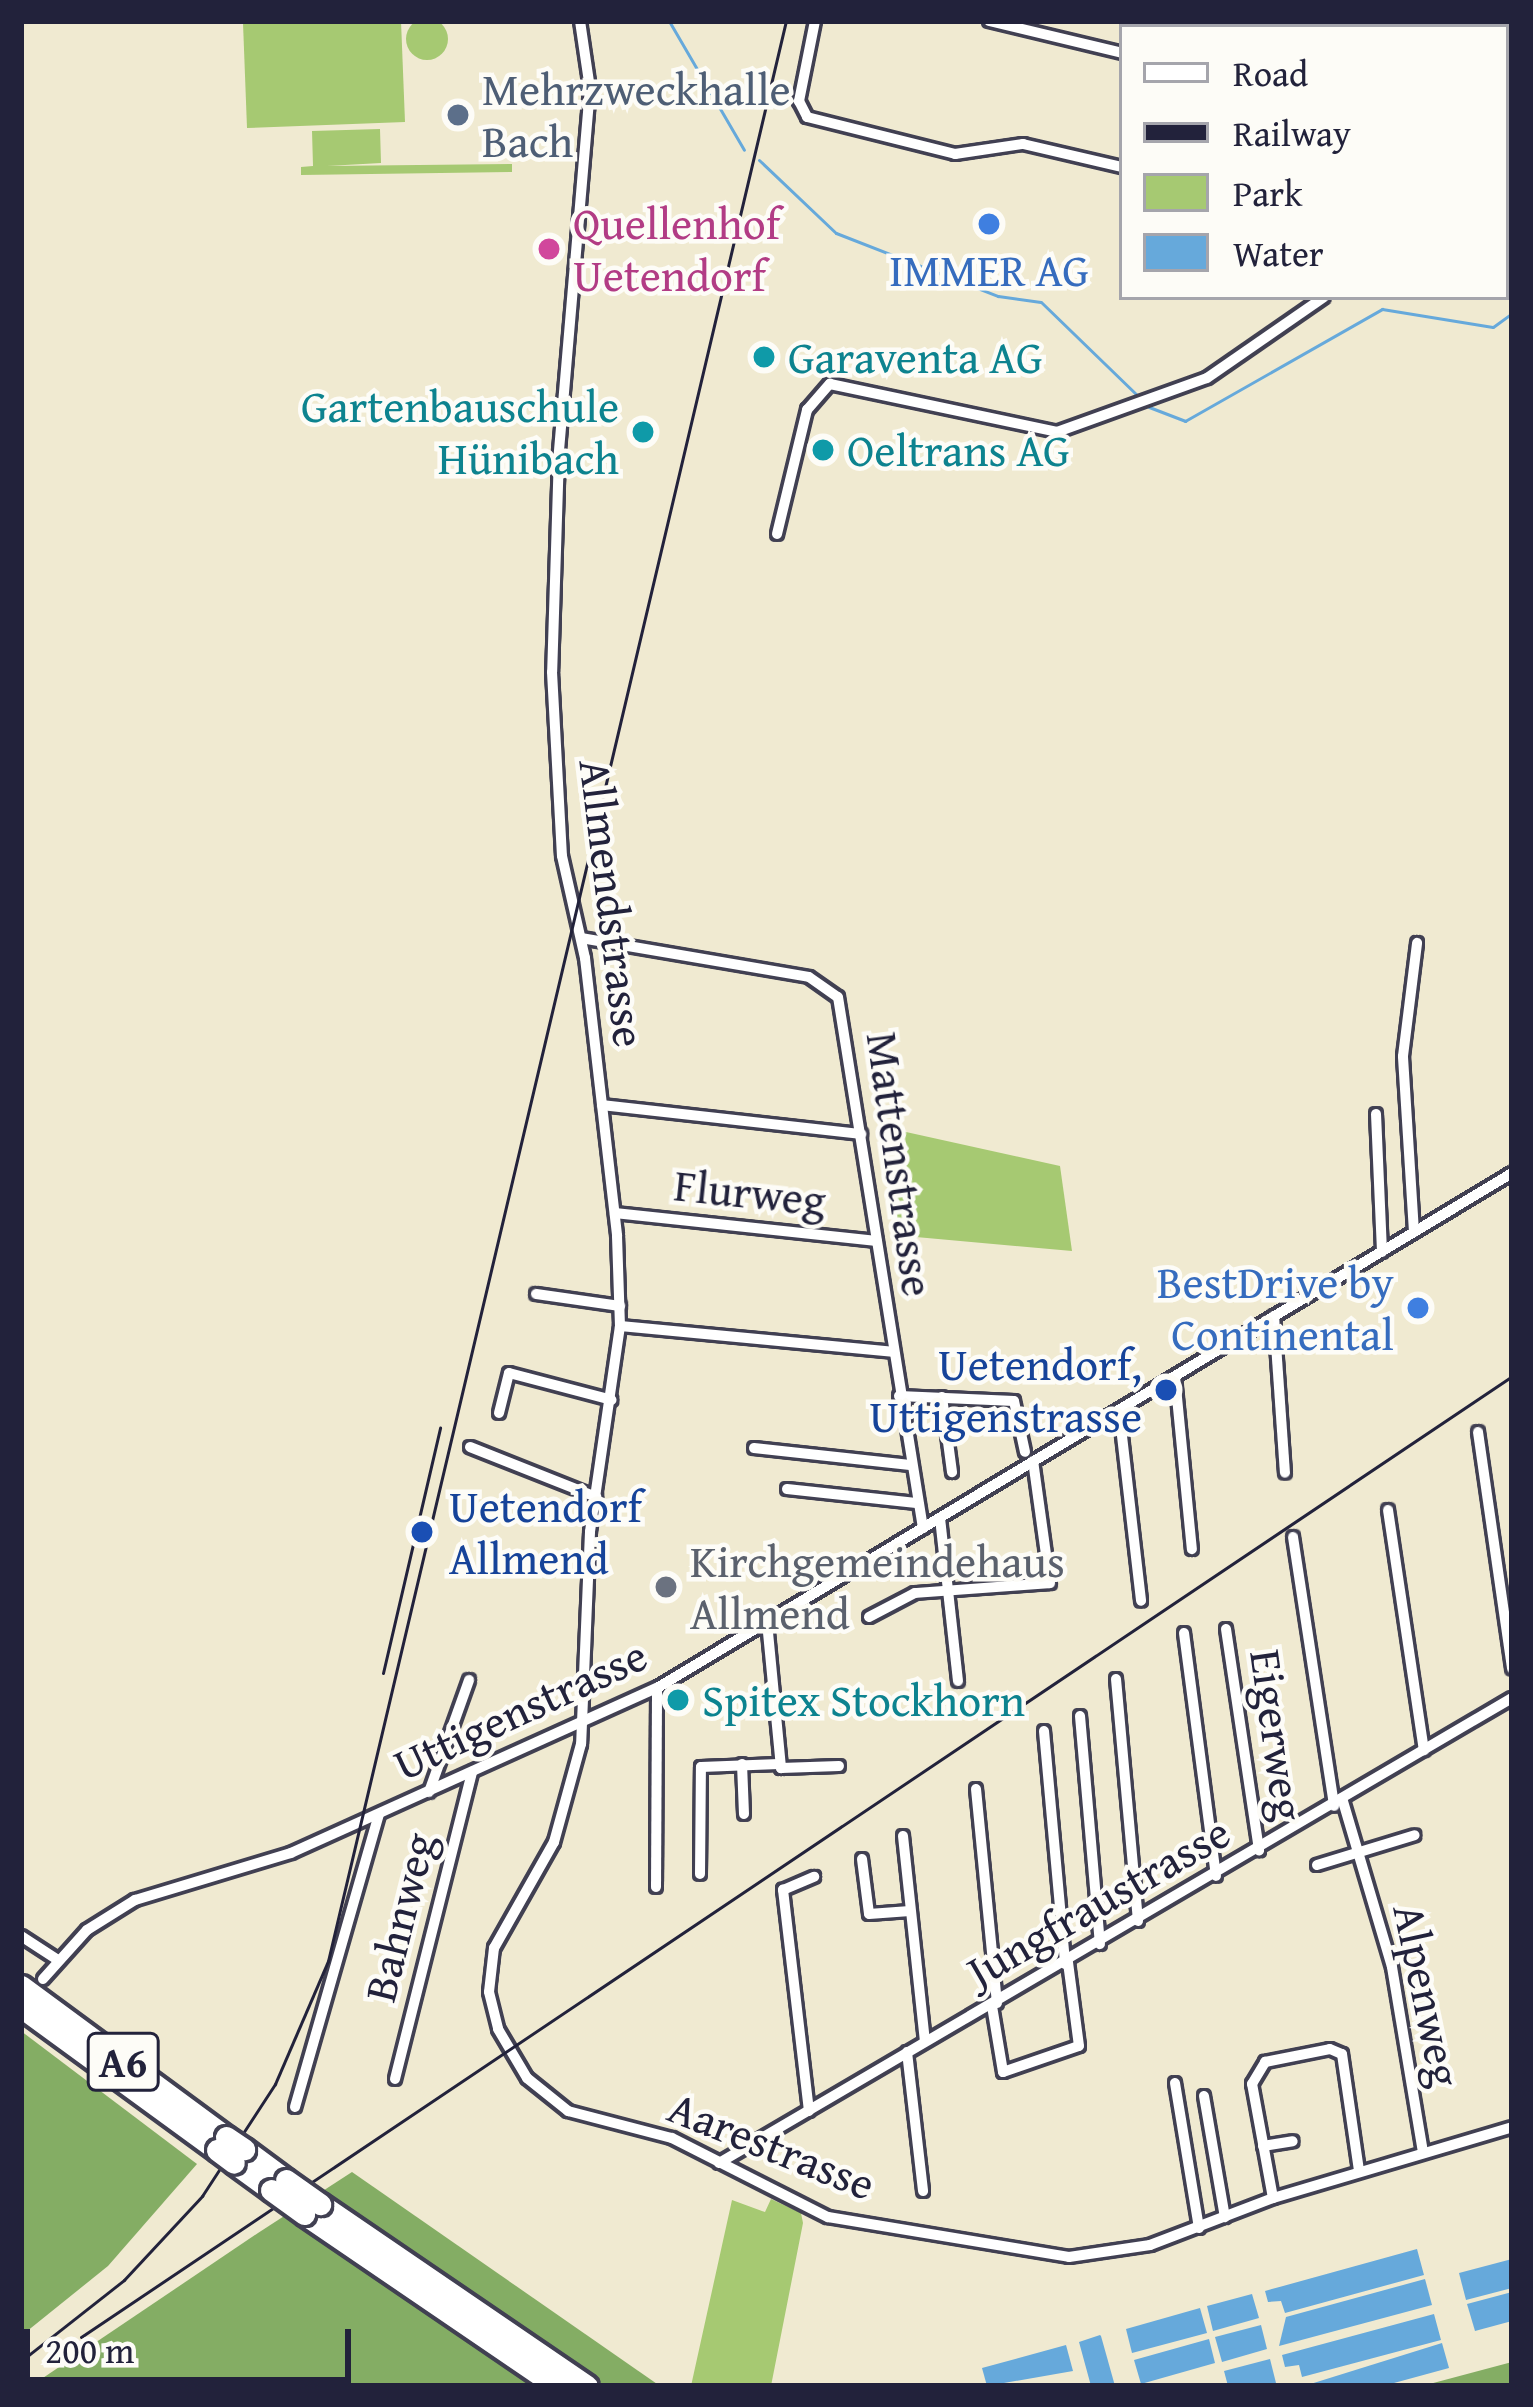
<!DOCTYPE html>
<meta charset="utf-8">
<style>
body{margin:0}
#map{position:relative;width:1533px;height:2407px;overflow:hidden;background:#f0ead1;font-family:"Gentium Book Plus",serif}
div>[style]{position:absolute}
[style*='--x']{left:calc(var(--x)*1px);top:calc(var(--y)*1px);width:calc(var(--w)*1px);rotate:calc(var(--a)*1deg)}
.green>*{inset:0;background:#a6c972}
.round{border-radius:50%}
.forest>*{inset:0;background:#84ad64}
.water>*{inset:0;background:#66a9db}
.stream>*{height:3px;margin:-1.5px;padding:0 1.5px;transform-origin:1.5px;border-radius:1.5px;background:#66a9db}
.roads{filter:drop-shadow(3px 0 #414052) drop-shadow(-3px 0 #414052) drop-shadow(0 3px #414052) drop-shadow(0 -3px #414052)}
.street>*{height:10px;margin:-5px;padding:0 5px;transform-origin:5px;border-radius:5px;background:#fff}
.highway>*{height:21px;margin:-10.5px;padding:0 10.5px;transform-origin:10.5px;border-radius:10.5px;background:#fff}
.rail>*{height:3px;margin:-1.5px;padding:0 1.5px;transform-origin:1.5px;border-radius:1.5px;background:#22223b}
.bridges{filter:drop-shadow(3px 0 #414052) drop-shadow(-3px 0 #414052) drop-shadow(0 3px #414052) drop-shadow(0 -3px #414052)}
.highway-bridge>*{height:21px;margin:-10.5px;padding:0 10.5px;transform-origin:10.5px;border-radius:10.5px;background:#fff}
.dots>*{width:33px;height:33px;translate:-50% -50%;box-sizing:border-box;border:6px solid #fdfcf7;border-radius:50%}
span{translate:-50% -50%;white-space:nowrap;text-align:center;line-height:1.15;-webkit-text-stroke:9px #fdfcf7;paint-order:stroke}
.shield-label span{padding:3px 9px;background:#fdfcf7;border:3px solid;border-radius:9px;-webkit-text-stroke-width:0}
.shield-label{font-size:42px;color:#22223b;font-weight:700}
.service-label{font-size:45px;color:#4e5e75}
.left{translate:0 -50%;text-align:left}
.hotel-label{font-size:45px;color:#b23c85}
.shop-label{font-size:45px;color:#366cbe}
.right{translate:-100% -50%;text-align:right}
.culture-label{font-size:45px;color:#0d838f}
.street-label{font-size:45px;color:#22223b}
.transit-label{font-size:45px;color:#164399}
.worship-label{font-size:45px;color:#5b616d}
.frame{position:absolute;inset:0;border:24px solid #22223b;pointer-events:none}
.legend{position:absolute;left:1119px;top:24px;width:390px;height:276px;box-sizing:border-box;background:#fdfcf7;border:3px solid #a5a5ac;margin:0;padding:15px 21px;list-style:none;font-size:36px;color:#22223b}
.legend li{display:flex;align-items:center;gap:24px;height:60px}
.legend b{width:60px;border:3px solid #a5a5ac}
.scale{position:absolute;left:24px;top:2329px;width:327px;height:54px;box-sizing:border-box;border:6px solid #22223b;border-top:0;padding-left:15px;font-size:36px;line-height:42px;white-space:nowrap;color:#22223b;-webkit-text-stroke:9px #fdfcf7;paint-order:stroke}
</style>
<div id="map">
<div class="green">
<i class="round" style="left:406px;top:18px;width:42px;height:42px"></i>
<i style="clip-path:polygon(401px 21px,405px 122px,247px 128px,243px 23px)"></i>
<i style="clip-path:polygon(380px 129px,381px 163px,327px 166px,512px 164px,512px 172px,301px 175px,301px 167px,313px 166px,312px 131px)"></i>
<i style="clip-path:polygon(897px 1130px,1060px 1166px,1072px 1251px,894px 1235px)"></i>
<i style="clip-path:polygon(771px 2199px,801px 2213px,803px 2223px,771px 2386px,691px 2386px,732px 2200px,765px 2212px)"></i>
</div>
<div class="forest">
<i style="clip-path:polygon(21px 2031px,197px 2164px,108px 2266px,21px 2336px)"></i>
<i style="clip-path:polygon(352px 2172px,660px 2386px,31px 2386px,258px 2233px)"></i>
<i style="clip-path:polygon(1512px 2362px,1512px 2386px,1422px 2386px)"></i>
</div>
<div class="water">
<i style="clip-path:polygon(1417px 2249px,1424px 2275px,1285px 2313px,1281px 2301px,1268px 2302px,1265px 2291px)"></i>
<i style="clip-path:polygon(1512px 2259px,1512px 2288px,1466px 2300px,1459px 2273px)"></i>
<i style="clip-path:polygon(1425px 2279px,1432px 2305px,1279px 2346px,1286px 2317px)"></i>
<i style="clip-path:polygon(1512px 2292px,1512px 2321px,1475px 2331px,1467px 2304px)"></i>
<i style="clip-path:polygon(1252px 2294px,1259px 2318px,1213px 2331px,1207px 2306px)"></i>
<i style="clip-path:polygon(1200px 2308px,1207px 2333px,1132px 2353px,1126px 2329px)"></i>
<i style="clip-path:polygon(1434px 2314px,1441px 2340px,1302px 2377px,1299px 2365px,1285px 2367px,1282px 2355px)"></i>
<i style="clip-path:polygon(1261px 2325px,1267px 2349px,1222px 2362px,1215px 2337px)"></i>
<i style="clip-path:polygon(1100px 2335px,1101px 2336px,1115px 2386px,1091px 2386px,1079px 2342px)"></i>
<i style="clip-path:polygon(1209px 2339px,1215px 2363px,1141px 2384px,1134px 2360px)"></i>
<i style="clip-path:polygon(1442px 2343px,1449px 2368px,1383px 2386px,1304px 2386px)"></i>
<i style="clip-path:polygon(1066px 2345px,1073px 2371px,987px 2386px,982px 2368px)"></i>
<i style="clip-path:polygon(1270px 2359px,1276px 2383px,1228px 2386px,1224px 2371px)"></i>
</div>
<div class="stream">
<i style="--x:669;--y:21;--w:149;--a:59.8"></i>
<i style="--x:759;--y:160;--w:106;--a:43.5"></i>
<i style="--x:836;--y:233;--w:174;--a:21.3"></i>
<i style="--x:998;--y:296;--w:43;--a:7.9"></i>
<i style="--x:1041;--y:302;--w:134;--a:44.1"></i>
<i style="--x:1149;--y:407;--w:39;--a:21"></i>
<i style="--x:1185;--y:421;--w:227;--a:-29.6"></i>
<i style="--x:1382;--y:309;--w:112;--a:9.2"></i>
<i style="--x:1493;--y:327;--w:24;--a:-36"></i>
</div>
<div class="roads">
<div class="street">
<i style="--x:580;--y:21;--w:69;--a:81.6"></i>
<i style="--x:590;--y:89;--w:366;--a:94.9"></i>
<i style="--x:559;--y:454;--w:218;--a:91.8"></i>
<i style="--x:552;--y:672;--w:184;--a:86.9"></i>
<i style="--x:562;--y:856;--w:105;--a:77.3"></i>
<i style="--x:585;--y:958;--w:280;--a:83.4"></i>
<i style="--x:617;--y:1236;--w:90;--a:88.1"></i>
<i style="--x:620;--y:1326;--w:208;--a:98.3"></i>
<i style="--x:590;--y:1532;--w:212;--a:92.4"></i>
<i style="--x:581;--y:1744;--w:102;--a:105.4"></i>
<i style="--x:554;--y:1842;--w:122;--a:119.5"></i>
<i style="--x:494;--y:1948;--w:44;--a:96.5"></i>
<i style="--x:489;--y:1992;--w:38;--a:76"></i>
<i style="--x:498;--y:2029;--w:57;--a:59.4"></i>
<i style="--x:527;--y:2078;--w:53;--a:38.8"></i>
<i style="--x:568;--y:2111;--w:107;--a:14.6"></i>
<i style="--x:672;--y:2138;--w:175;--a:26.9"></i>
<i style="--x:828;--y:2217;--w:244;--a:9.4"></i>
<i style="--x:1069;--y:2257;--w:82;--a:-8.4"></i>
<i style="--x:1150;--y:2245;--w:132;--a:-20.9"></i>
<i style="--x:1273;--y:2198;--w:249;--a:-16.5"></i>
<i style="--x:815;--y:21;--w:82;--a:101.3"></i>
<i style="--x:799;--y:101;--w:18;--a:63"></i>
<i style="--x:807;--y:117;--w:153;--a:14"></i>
<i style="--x:955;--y:154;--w:69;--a:-8.4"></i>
<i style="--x:1023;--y:144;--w:102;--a:13.1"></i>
<i style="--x:989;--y:21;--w:137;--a:13.5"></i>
<i style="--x:1241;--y:21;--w:7;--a:56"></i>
<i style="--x:1506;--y:243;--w:6;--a:9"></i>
<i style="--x:777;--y:534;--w:128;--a:-76.4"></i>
<i style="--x:807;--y:410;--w:35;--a:-49"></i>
<i style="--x:830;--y:384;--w:232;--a:11.9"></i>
<i style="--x:1057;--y:432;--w:159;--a:-19.8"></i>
<i style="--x:1207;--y:378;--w:142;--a:-34.7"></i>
<i style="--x:581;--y:938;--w:231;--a:9.7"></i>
<i style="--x:809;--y:977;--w:35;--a:35"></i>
<i style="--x:838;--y:997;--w:538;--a:80.91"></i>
<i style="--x:602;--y:1105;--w:261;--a:6.4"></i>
<i style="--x:1376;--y:1114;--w:138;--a:87.5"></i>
<i style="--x:615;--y:1213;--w:263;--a:6.1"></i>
<i style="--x:1414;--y:1232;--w:176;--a:-93.6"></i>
<i style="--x:1403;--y:1056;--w:114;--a:-82.9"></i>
<i style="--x:536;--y:1294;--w:85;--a:8.1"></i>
<i style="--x:1274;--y:1316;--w:157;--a:86"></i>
<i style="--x:620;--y:1326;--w:274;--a:5.4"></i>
<i style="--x:1175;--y:1377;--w:173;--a:84.4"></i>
<i style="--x:899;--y:1396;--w:115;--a:2.5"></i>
<i style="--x:1014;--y:1401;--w:52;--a:77.8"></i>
<i style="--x:942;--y:1397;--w:76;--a:82.4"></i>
<i style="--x:1119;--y:1410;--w:192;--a:83.4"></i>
<i style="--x:499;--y:1413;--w:41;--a:-76"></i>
<i style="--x:509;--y:1373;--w:106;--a:14.7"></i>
<i style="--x:1478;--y:1432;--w:239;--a:81.8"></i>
<i style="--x:470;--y:1447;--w:136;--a:21.6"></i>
<i style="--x:754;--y:1448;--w:157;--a:6.2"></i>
<i style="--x:787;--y:1489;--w:130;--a:6.2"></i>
<i style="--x:1388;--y:1510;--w:243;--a:81.5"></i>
<i style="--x:940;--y:1518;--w:164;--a:83.7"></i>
<i style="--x:1293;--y:1537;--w:272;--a:81.3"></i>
<i style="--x:869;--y:1617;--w:52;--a:-27.6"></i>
<i style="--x:915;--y:1593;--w:135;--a:-4.2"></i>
<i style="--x:1050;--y:1583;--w:123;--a:-97.9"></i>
<i style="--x:767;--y:1622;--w:147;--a:84.5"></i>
<i style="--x:781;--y:1768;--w:58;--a:-2"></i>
<i style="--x:1226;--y:1629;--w:224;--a:81.5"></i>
<i style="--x:1184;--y:1633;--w:245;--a:82.5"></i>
<i style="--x:1116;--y:1679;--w:243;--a:84.8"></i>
<i style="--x:1080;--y:1716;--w:229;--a:85"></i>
<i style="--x:1044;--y:1731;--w:234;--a:84.8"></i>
<i style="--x:742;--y:1764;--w:50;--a:87.7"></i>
<i style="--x:976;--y:1789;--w:215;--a:84.4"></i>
<i style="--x:429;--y:1792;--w:119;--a:-70.3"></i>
<i style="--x:1342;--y:1798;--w:176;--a:73.5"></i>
<i style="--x:1392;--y:1967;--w:188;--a:80.5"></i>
<i style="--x:903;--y:1836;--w:206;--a:83.9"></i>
<i style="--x:862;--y:1859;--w:55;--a:82.7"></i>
<i style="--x:869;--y:1914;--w:41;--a:-4.2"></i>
<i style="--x:1317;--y:1865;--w:102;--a:-17"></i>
<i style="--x:700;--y:1874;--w:107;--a:-89.5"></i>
<i style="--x:701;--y:1767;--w:78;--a:-2.2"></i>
<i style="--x:656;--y:1887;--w:199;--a:-89.7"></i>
<i style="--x:21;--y:1936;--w:44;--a:33"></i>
<i style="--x:43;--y:1979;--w:66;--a:-48.1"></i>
<i style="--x:87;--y:1930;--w:57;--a:-32"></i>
<i style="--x:135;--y:1900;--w:163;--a:-16.8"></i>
<i style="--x:291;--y:1853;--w:401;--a:-24.3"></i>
<i style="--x:657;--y:1688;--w:998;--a:-31.06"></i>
<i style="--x:992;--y:2006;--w:67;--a:80.5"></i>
<i style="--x:1003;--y:2072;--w:80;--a:-18.9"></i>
<i style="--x:1079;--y:2046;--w:85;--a:-97.5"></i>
<i style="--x:907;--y:2052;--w:140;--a:83.4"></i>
<i style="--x:395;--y:2079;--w:317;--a:-75.9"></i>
<i style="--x:1175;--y:2083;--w:147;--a:80.6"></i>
<i style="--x:1204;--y:2096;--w:123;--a:80.2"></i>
<i style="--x:295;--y:2107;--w:305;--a:-74"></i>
<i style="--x:809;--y:2111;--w:223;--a:-96.7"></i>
<i style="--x:783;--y:1890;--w:34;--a:-23"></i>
<i style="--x:1263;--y:2146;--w:30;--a:-9"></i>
<i style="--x:719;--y:2163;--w:919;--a:-30.39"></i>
<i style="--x:1273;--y:2198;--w:116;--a:-100.4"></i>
<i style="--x:1252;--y:2084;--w:26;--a:-59"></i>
<i style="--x:1265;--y:2062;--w:66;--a:-11.3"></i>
<i style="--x:1330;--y:2049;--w:13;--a:23"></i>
<i style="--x:1342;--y:2054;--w:118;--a:81.7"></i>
</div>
<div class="highway">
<i style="--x:21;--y:1986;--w:255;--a:36.4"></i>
<i style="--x:21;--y:2007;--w:243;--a:36.1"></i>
<i style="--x:244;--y:2149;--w:52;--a:36.4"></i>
<i style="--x:234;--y:2163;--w:46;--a:36.1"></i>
<i style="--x:320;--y:2204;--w:323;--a:34.3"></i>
<i style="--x:304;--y:2214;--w:305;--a:34.3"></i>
</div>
</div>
<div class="rail">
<i style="--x:383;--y:1673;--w:252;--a:-76.9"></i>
<i style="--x:81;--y:2337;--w:1724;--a:-33.88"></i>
<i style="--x:21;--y:2361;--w:131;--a:-38.2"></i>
<i style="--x:124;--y:2280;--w:115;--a:-47.1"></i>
<i style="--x:202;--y:2196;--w:134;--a:-56.9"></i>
<i style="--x:275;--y:2084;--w:134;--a:-66.7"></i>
<i style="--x:328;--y:1961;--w:1993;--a:-76.72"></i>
</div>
<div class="bridges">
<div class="highway-bridge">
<i style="--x:226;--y:2137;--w:22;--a:34"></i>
<i style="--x:217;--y:2150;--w:21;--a:37"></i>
<i style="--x:286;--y:2180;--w:42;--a:35.2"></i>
<i style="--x:271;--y:2190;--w:41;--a:36"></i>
</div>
</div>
<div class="dots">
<i style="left:458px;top:115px;background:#5c6f8a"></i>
<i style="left:989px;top:224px;background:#3f7fe0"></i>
<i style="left:549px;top:249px;background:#d1479c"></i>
<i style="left:764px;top:357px;background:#0f9aa8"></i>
<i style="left:643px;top:432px;background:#0f9aa8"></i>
<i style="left:823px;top:450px;background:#0f9aa8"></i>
<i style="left:1418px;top:1308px;background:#3f7fe0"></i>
<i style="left:1166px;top:1390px;background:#1a4fb4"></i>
<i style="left:422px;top:1532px;background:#1a4fb4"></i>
<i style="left:666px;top:1587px;background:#6b7280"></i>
<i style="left:678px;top:1700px;background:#0f9aa8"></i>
</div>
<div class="shield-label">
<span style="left:123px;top:2062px">A6</span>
</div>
<div class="service-label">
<span class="left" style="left:482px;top:115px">Mehrzweckhalle<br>Bach</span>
</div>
<div class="hotel-label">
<span class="left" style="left:573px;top:249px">Quellenhof<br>Uetendorf</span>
</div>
<div class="shop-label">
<span style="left:989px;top:270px">IMMER AG</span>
<span class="right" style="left:1394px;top:1308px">BestDrive by<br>Continental</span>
</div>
<div class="culture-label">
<span class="left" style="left:788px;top:357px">Garaventa AG</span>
<span class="right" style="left:619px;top:432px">Gartenbauschule<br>Hünibach</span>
<span class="left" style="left:847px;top:450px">Oeltrans AG</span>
<span class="left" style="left:702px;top:1700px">Spitex Stockhorn</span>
</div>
<div class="street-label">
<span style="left:613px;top:903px;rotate:83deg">Allmendstrasse</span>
<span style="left:901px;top:1164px;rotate:82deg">Mattenstrasse</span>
<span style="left:750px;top:1192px;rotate:6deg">Flurweg</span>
<span style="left:520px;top:1709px;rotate:-25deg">Uttigenstrasse</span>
<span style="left:1278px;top:1735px;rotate:82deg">Eigerweg</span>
<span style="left:1098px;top:1901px;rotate:-30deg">Jungfraustrasse</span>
<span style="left:399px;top:1917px;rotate:-76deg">Bahnweg</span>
<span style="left:1428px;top:1995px;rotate:78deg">Alpenweg</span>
<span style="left:772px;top:2145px;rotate:22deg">Aarestrasse</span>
</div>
<div class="transit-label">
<span class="right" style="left:1142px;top:1390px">Uetendorf,<br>Uttigenstrasse</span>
<span class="left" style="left:449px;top:1532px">Uetendorf<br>Allmend</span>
</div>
<div class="worship-label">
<span class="left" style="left:690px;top:1587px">Kirchgemeindehaus<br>Allmend</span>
</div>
<div class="frame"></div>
<ul class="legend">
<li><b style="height:15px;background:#fff"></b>Road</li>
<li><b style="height:15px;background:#22223b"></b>Railway</li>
<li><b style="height:33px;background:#a6c972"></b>Park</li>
<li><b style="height:33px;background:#66a9db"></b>Water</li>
</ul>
<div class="scale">200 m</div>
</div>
